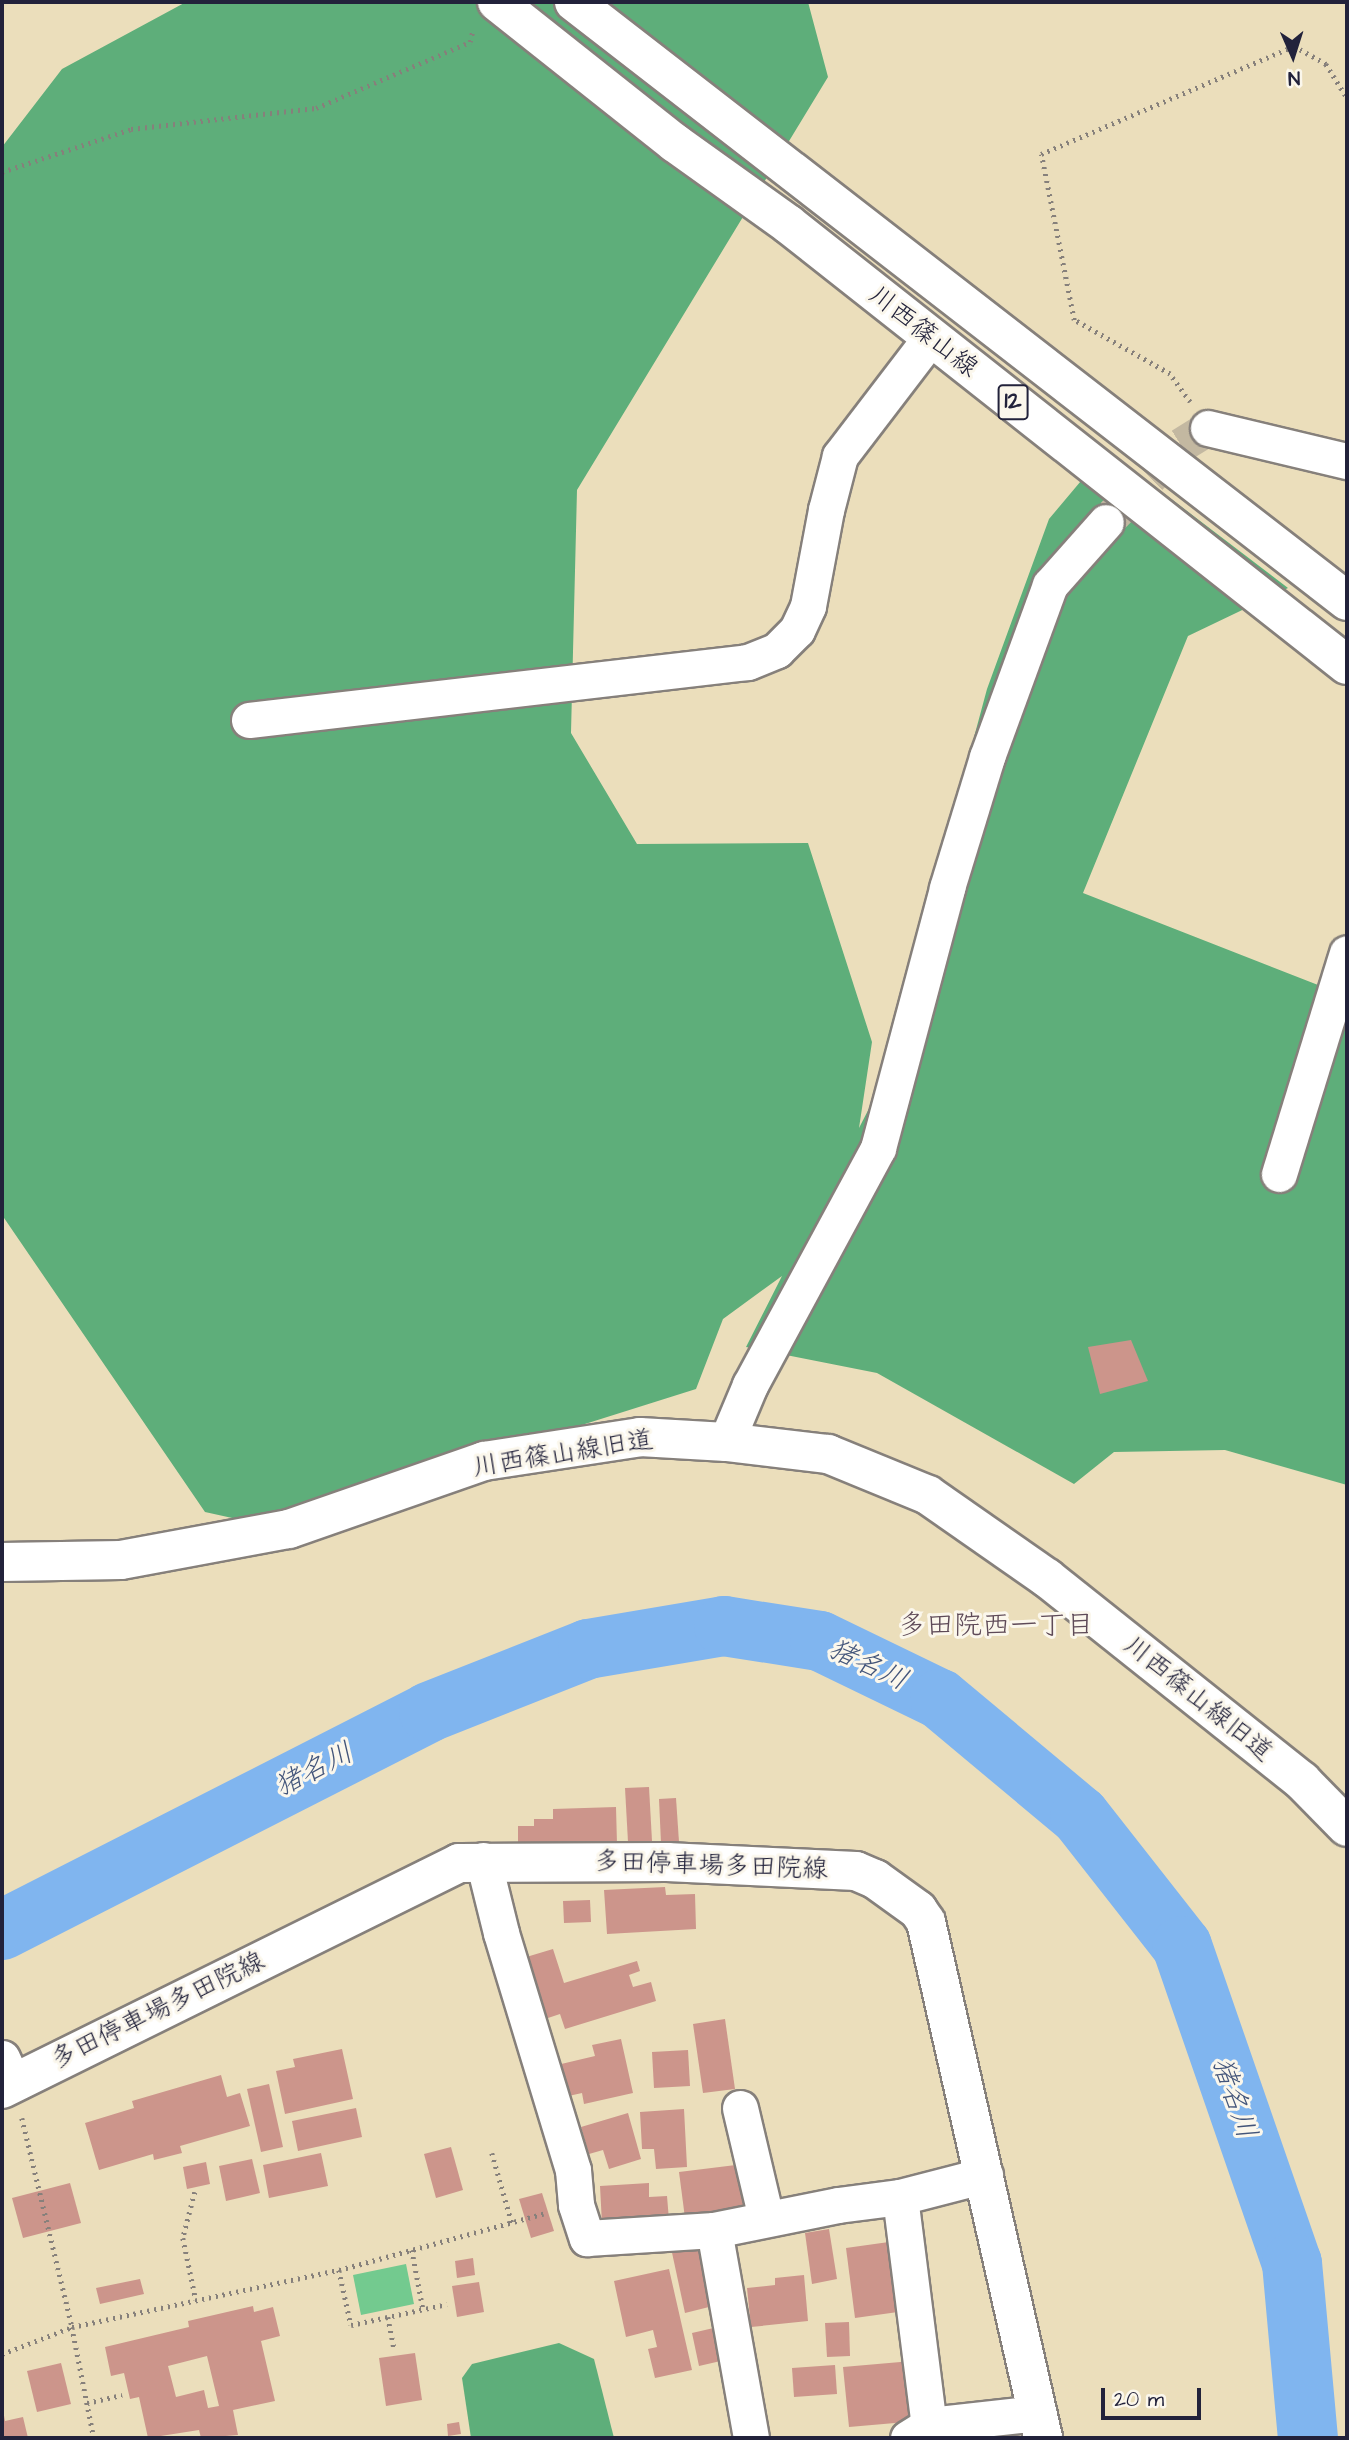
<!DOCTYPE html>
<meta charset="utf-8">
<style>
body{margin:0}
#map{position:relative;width:1349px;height:2440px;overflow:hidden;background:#ebdebb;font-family:"Architects Daughter","Klee One",sans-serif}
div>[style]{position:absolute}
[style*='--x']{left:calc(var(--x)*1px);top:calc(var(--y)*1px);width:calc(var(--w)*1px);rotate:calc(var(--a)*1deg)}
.green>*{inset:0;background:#73ca8f}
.forest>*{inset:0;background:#5eae7a}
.river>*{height:60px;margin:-30px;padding:0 30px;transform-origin:30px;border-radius:30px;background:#80b5ef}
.building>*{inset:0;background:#cc958b}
.minor-tunnel>*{height:35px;margin-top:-17.5px;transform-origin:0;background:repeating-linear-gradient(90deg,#c3b8a1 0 35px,transparent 0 53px)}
.path>*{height:4.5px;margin-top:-2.25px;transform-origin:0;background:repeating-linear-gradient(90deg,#86807b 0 2px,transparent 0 7px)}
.roads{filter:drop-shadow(2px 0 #86807b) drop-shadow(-2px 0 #86807b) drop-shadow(0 2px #86807b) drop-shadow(0 -2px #86807b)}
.minor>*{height:35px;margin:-17.5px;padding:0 17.5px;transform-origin:17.5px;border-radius:17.5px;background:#fff}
.tertiary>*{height:38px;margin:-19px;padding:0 19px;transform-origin:19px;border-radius:19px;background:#fff}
.secondary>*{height:38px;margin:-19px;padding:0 19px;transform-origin:19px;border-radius:19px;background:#fff}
.primary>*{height:38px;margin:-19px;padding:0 19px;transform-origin:19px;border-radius:19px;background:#fff}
span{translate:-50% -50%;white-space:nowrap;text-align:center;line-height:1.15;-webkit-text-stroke:6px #fbf7ec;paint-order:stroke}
.shield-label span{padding:2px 5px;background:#fbf7ec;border:2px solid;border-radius:5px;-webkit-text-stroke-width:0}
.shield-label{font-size:24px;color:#22223b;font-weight:700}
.street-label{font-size:26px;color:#22223b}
.neighbourhood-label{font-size:28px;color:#5e4a57}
.water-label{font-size:28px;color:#43557a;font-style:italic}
.frame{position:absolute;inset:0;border:4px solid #22223b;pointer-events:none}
.north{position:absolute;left:1258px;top:21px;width:70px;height:70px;-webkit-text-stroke:5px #fbf7ec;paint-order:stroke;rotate:177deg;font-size:19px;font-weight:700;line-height:28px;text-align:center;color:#22223b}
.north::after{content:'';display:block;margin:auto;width:24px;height:32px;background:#22223b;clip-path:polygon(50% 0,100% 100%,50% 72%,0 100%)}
.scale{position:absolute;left:1101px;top:2388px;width:100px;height:32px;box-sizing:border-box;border:4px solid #22223b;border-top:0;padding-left:9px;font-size:21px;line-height:24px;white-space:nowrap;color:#22223b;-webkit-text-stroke:5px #fbf7ec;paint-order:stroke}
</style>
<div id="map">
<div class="green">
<i style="clip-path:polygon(406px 2264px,414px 2304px,361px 2315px,353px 2275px)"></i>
</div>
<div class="forest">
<i style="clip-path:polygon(186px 2px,808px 2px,828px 77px,577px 490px,571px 733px,637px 844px,808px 843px,872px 1042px,859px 1128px,879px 1089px,987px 689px,1049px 519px,1107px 450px,1288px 588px,1188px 636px,1083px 893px,1336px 992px,1347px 961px,1347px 1485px,1225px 1450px,1114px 1452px,1074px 1484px,877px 1373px,746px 1347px,782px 1276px,723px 1319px,696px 1389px,264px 1525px,205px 1512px,2px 1215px,2px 147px,62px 69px)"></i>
<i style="clip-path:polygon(559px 2343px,594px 2359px,614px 2438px,471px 2438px,462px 2378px,472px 2364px)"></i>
</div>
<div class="river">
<i style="--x:2;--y:1930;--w:479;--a:-27"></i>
<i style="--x:429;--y:1712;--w:171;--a:-21.6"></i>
<i style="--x:588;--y:1649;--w:138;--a:-9.6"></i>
<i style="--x:724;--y:1626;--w:97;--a:8.9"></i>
<i style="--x:820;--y:1641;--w:133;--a:25.8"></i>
<i style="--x:940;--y:1699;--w:182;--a:39.9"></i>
<i style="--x:1080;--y:1816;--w:165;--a:51.9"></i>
<i style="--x:1182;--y:1946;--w:336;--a:70.9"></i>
<i style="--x:1292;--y:2263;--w:176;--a:84.8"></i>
</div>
<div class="building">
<i style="clip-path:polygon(1131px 1340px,1148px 1381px,1100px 1394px,1088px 1347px)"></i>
<i style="clip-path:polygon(649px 1787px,652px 1841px,628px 1842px,625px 1788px)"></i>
<i style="clip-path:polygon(676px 1798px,679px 1842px,661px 1843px,659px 1799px)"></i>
<i style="clip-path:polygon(616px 1807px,617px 1844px,518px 1846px,518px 1826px,534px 1826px,534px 1819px,553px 1819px,553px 1809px)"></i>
<i style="clip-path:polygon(665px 1887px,666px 1895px,695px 1894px,696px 1929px,607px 1934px,604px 1890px)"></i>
<i style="clip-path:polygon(590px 1900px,591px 1922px,564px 1923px,563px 1901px)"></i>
<i style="clip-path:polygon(553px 1949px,564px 1983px,637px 1961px,640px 1971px,629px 1975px,633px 1987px,651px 1982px,656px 2001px,565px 2029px,560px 2014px,542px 2020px,523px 1958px)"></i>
<i style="clip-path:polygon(725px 2019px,735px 2089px,703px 2093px,693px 2024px)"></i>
<i style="clip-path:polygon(621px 2039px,633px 2093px,584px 2104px,582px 2093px,564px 2097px,557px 2065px,595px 2056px,592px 2045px)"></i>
<i style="clip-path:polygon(342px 2049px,353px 2099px,285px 2114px,276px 2071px,295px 2067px,293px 2059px)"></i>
<i style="clip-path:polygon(688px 2050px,690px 2086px,654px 2088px,652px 2052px)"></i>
<i style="clip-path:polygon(221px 2075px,227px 2097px,240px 2093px,250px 2126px,180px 2146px,182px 2153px,154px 2160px,153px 2154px,99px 2170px,85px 2123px,134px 2108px,132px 2101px)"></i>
<i style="clip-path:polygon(269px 2084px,283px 2147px,261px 2152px,247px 2089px)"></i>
<i style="clip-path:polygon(356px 2108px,362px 2137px,298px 2151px,292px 2121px)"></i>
<i style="clip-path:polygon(684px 2109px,687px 2167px,656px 2169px,654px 2149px,642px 2149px,640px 2112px)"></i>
<i style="clip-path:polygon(628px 2113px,641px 2159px,609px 2169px,603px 2150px,589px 2154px,581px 2127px)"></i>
<i style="clip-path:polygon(451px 2147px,463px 2190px,436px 2198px,424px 2154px)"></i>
<i style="clip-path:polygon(321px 2153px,328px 2186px,269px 2198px,263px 2165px)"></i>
<i style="clip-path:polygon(252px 2159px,260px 2193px,226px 2201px,219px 2166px)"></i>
<i style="clip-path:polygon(206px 2162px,210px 2184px,187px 2189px,183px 2167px)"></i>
<i style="clip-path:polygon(744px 2164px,750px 2210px,685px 2218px,679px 2172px)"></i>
<i style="clip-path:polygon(70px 2183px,81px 2223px,23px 2238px,12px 2198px)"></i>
<i style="clip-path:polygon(649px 2183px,649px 2197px,667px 2196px,669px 2220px,602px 2224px,600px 2186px)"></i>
<i style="clip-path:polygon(542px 2193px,554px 2231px,531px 2238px,519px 2199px)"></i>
<i style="clip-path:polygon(829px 2229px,837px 2279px,812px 2284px,805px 2233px)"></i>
<i style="clip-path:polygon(896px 2241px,905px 2311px,855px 2318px,846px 2248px)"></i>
<i style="clip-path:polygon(698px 2242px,713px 2306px,685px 2313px,671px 2248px)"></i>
<i style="clip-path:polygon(473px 2258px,475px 2275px,457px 2278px,455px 2261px)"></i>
<i style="clip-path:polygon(669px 2269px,692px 2370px,655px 2378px,648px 2349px,657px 2347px,653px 2330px,626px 2337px,614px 2281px)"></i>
<i style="clip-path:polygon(804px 2275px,808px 2321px,751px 2327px,747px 2288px,775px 2285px,775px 2278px)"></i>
<i style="clip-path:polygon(140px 2279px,144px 2294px,100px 2304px,96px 2288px)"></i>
<i style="clip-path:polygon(479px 2282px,484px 2312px,457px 2317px,452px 2286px)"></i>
<i style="clip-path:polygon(evenodd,253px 2306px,254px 2312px,273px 2307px,280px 2336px,261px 2341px,275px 2401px,233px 2410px,238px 2435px,201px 2438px,199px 2430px,148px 2438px,139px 2397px,130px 2399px,124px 2373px,111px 2376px,105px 2347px,189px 2327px,188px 2321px,253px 2306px,207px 2356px,219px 2406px,208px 2408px,204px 2390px,176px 2397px,168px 2366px,207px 2356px)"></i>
<i style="clip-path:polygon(849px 2322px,850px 2356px,827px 2357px,825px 2323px)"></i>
<i style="clip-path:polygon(718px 2327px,725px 2360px,699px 2366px,692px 2333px)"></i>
<i style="clip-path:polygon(415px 2353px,422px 2400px,386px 2406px,379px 2358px)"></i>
<i style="clip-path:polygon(912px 2361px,918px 2421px,849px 2427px,843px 2367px)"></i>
<i style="clip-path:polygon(61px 2363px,71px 2404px,37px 2412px,27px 2371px)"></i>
<i style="clip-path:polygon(835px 2365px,837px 2394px,794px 2397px,792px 2368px)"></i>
<i style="clip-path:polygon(3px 2410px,5px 2421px,23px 2417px,28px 2438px,2px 2438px)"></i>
<i style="clip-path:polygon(459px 2422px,461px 2434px,448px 2436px,447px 2424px)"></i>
</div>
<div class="minor-tunnel">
<i style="--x:1113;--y:515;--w:98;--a:-45.8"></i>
<i style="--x:1181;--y:445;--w:32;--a:-32"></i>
</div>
<div class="path">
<i style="--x:2;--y:172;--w:136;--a:-18.4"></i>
<i style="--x:131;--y:129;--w:186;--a:-6.5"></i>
<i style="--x:316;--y:108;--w:168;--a:-23.2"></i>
<i style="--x:470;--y:42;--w:13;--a:-77"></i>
<i style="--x:1190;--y:402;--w:34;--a:-126"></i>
<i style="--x:1170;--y:374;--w:110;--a:-150.6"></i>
<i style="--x:1074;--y:320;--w:169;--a:-101.2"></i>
<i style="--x:1041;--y:154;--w:275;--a:-23.1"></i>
<i style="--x:1294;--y:46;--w:37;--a:29"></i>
<i style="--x:1326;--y:64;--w:39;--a:58"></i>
<i style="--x:22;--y:2118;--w:215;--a:76.5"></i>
<i style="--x:72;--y:2327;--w:113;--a:78.8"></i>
<i style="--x:492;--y:2153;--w:73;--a:74.1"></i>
<i style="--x:195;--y:2192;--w:48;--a:104.6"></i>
<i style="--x:183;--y:2238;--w:63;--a:78.2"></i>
<i style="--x:412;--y:2250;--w:60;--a:79.4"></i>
<i style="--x:339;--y:2270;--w:56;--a:77.7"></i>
<i style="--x:351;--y:2325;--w:98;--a:-12.3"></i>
<i style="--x:388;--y:2317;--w:33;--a:79"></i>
<i style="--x:2;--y:2354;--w:75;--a:-21.1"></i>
<i style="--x:72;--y:2327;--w:273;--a:-12.1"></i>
<i style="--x:339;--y:2270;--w:212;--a:-15.4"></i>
<i style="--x:87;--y:2403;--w:36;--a:-13"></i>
</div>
<div class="roads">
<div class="minor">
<i style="--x:1208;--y:428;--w:143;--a:13.4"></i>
<i style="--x:249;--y:720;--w:502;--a:-6.63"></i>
<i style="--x:748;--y:662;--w:31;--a:-22"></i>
<i style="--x:777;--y:650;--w:28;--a:-45"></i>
<i style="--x:797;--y:630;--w:26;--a:-65"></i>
<i style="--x:808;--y:606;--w:98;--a:-79.4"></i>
<i style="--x:826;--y:510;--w:56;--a:-75.5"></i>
<i style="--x:840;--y:456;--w:150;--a:-52.6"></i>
<i style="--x:1279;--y:1174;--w:231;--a:-72.9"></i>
<i style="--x:726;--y:1442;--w:62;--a:-67.2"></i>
<i style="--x:750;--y:1385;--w:269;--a:-61.6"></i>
<i style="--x:878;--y:1148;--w:269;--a:-75.1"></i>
<i style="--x:947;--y:888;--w:137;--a:-73"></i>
<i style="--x:987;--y:757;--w:183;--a:-69.9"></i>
<i style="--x:1050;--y:585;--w:84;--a:-48.4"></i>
<i style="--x:483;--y:1860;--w:75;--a:76.1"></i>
<i style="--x:501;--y:1933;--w:248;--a:73.1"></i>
<i style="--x:573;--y:2170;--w:35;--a:85"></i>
<i style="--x:576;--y:2205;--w:35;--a:72"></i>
<i style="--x:587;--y:2238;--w:127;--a:-3.6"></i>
<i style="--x:714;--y:2230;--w:126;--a:-11.4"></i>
<i style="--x:838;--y:2205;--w:63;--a:-7.4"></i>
<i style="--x:900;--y:2197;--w:88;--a:-14.5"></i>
<i style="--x:2;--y:2058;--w:26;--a:65"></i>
<i style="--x:740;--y:2108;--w:113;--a:76.7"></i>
<i style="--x:900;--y:2197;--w:230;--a:82.8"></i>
<i style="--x:714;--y:2230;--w:211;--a:79.9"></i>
<i style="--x:908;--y:2438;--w:25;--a:-32"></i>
<i style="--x:929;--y:2425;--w:110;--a:-6.3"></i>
</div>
<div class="tertiary">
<i style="--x:2;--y:1562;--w:119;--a:-1"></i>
<i style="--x:121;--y:1560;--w:171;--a:-10.5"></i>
<i style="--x:289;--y:1529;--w:207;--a:-19.2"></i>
<i style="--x:484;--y:1461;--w:158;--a:-8.7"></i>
<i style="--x:640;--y:1437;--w:86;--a:3.3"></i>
<i style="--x:726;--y:1442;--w:103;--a:6.7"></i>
<i style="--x:828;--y:1454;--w:108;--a:22.3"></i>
<i style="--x:928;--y:1495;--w:145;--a:34.9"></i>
<i style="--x:1047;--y:1578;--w:326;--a:38.5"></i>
<i style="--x:1302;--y:1781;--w:64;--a:45.6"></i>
</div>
<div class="secondary">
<i style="--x:2;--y:2089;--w:510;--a:-26.31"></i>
<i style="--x:459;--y:1863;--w:208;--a:-0.3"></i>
<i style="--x:667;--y:1862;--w:189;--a:2.7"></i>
<i style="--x:856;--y:1871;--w:21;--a:23"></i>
<i style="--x:875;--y:1879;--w:53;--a:35.8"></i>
<i style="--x:918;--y:1910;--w:14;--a:56"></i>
<i style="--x:926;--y:1922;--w:529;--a:77.22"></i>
</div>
<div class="primary">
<i style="--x:497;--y:2;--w:227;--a:38.4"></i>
<i style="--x:675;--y:143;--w:139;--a:35.6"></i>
<i style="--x:788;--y:224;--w:712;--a:38.27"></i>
<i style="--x:574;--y:2;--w:978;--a:37.77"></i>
</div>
</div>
<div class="shield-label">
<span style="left:1013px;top:402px">12</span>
</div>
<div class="street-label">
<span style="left:923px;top:332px;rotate:38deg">川西篠山線</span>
<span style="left:563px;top:1454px;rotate:-9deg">川西篠山線旧道</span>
<span style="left:1198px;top:1699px;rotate:39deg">川西篠山線旧道</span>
<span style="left:711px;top:1866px;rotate:2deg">多田停車場多田院線</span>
<span style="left:158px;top:2011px;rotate:-26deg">多田停車場多田院線</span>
</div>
<div class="neighbourhood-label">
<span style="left:996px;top:1626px">多田院西一丁目</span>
</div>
<div class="water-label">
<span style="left:868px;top:1665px;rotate:25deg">猪名川</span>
<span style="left:314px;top:1770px;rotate:-27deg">猪名川</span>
<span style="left:1234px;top:2098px;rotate:71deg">猪名川</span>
</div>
<div class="frame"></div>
<div class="north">N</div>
<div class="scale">20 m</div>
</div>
